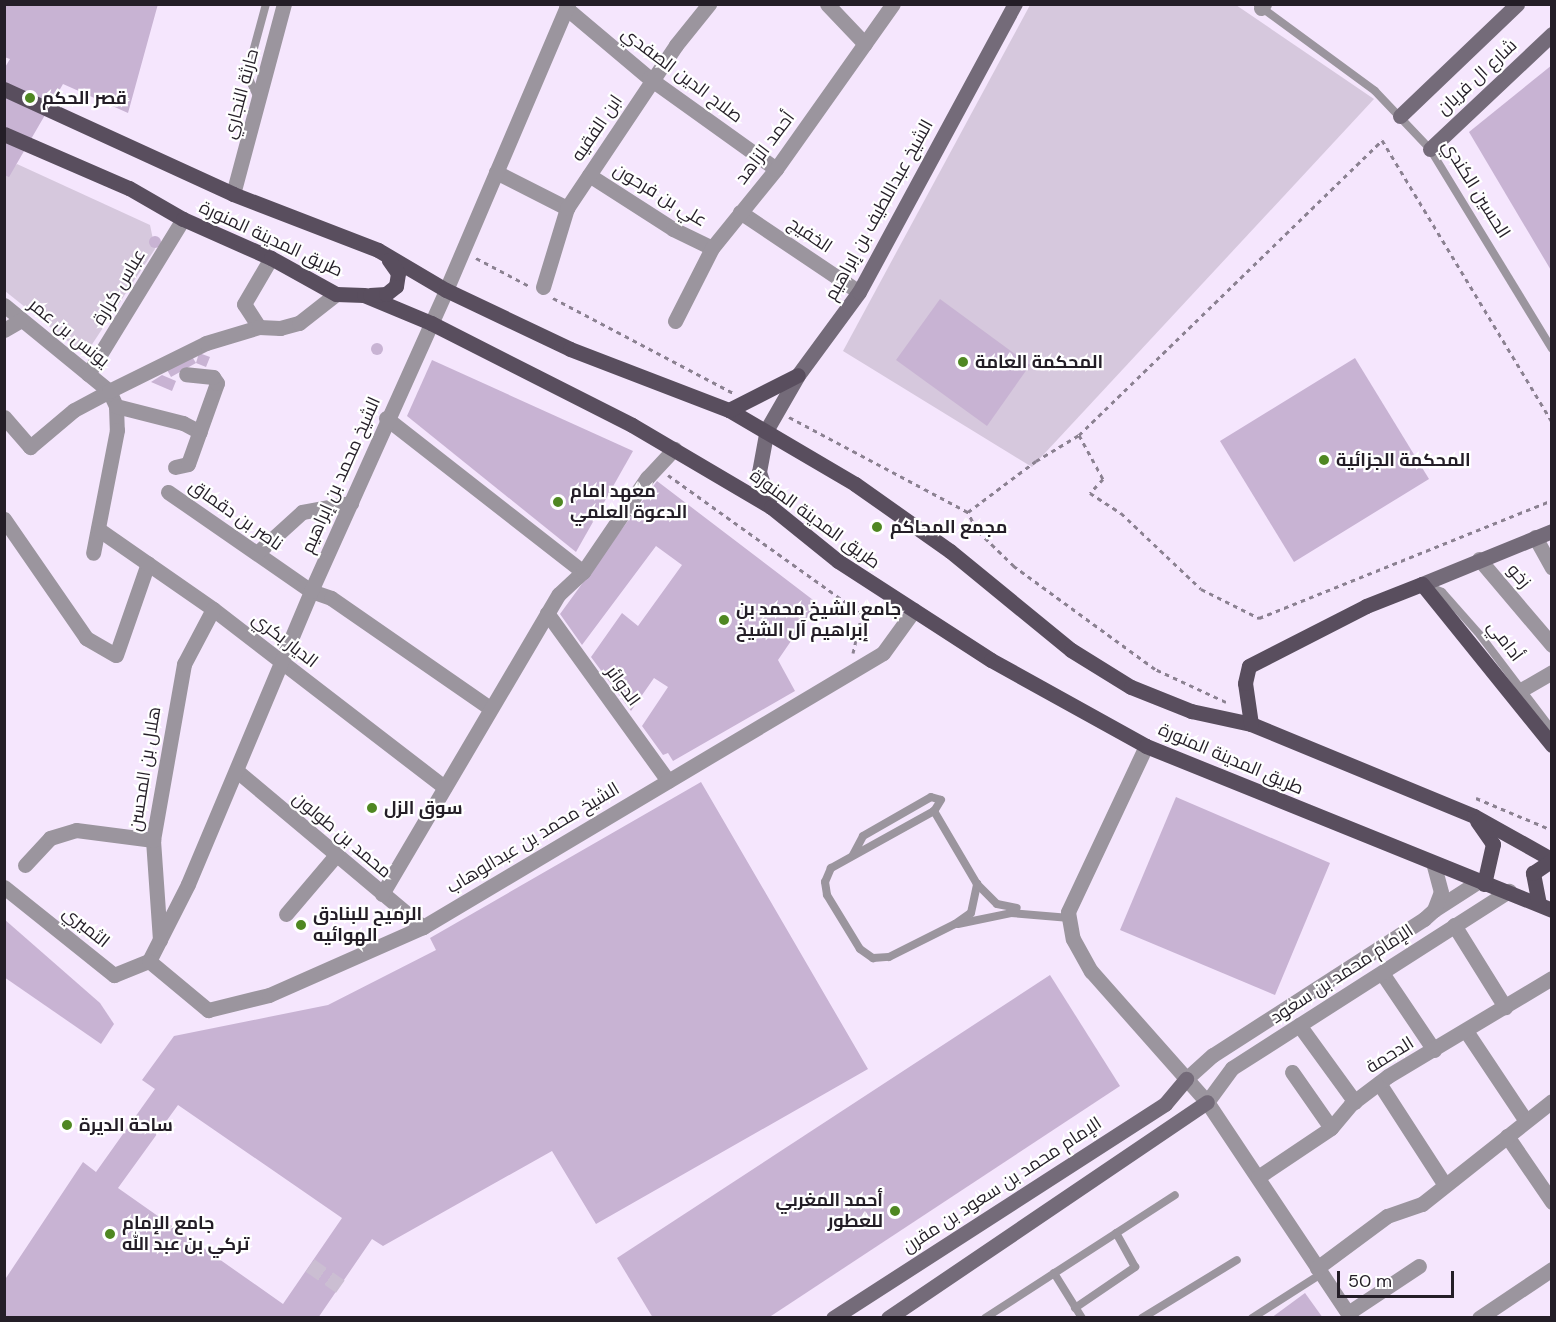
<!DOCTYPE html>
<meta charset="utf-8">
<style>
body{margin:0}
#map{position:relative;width:1556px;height:1322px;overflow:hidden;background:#f5e6fd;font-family:"DM Sans",Cairo,sans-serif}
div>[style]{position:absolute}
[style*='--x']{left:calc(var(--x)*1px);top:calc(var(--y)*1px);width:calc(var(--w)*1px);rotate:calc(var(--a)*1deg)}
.green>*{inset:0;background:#d6c8dd}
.building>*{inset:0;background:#c8b3d3}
.round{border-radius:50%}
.street-tunnel>*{height:15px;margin-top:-7.5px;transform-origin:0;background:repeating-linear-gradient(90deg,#cbbed2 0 15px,transparent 0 23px)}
.path>*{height:3px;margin-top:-1.5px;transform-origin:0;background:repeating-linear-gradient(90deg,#8b8191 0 4.5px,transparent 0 9px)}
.lane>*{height:8px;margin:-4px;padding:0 4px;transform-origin:4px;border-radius:4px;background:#9b959e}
.street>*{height:15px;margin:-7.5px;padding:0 7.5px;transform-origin:7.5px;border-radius:7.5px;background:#9b959e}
.secondary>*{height:15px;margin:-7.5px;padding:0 7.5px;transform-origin:7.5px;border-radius:7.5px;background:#746b79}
.primary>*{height:15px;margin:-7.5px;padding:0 7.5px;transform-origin:7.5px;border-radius:7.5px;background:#594e5e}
.dots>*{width:16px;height:16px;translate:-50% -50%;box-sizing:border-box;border:3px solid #fff;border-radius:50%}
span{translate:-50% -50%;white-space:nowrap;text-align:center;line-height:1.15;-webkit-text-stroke:4.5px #fff;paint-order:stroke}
.street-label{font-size:18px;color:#241e27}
.poi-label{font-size:18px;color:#241e27;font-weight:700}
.left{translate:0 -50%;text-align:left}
.right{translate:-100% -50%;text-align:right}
.frame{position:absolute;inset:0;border:6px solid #241e27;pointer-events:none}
.scale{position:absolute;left:1337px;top:1271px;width:117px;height:27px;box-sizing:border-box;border:3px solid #241e27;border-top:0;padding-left:8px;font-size:18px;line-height:21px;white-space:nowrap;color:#241e27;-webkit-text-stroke:4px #fff;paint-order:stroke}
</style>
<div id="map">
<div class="green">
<i style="clip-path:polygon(1030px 5px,1236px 5px,1374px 99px,1032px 467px,843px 351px)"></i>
<i style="clip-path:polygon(17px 164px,150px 225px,155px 249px,85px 355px,5px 291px,4px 175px)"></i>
</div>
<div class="building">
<i style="clip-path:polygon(4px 4px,158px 4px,128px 113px,63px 84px,9px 177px,4px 175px,4px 69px,10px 59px,4px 57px)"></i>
<i style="clip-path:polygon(1552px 65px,1552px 272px,1469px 132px)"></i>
<i class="round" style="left:149px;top:236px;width:12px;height:12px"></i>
<i style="clip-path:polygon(940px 299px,1030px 365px,987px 426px,896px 360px)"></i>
<i class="round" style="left:371px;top:343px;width:12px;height:12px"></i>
<i style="clip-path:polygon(199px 353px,210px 357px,206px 367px,196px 363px,171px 377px,166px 368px,191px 355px,196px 363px)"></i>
<i style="clip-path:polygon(1355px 358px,1429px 479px,1294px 562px,1220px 441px)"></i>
<i style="clip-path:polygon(432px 360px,633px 451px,576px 552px,407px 416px)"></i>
<i style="clip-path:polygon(162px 375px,176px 381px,172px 391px,151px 382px)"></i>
<i style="clip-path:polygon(657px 481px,817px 603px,778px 660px,795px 691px,673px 761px,668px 753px,663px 755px,642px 726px,668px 687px,654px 678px,631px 711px,591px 657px,622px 613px,638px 626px,682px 565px,656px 546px,582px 645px,560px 614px)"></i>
<i style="clip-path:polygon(evenodd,701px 782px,868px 1069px,596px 1224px,552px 1151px,383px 1246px,372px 1239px,318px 1318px,4px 1318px,4px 1281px,83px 1162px,96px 1172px,155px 1089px,142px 1080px,174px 1036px,328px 1005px,436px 950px,430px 938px,701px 782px,178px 1105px,342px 1218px,283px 1304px,118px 1188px,178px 1105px)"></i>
<i style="clip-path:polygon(1176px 797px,1330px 863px,1275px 995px,1120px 930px)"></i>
<i style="clip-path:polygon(4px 919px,100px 1003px,114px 1024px,101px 1044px,4px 977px)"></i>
<i style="clip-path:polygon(1050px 975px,1120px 1086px,768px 1318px,653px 1318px,617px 1258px)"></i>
<i style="clip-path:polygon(1305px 1293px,1323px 1318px,1271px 1318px)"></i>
</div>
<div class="street-tunnel">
<i style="--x:310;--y:1265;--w:37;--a:35"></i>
</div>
<div class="path">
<i style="--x:476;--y:258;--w:60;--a:27.8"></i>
<i style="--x:553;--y:298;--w:204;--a:27.8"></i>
<i style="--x:789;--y:417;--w:203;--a:28"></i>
<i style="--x:1079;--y:435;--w:423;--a:-44.2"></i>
<i style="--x:1382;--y:140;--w:329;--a:58.9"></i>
<i style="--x:668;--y:475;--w:239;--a:35.6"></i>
<i style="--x:862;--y:614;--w:40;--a:103"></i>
<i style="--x:1226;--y:702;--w:78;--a:-155.1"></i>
<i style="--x:1155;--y:669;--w:175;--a:-143.9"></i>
<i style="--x:1014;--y:566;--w:53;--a:-135.8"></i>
<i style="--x:976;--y:529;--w:19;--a:-115"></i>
<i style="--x:968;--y:512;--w:85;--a:-36.9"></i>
<i style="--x:1036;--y:461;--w:50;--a:-31.2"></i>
<i style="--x:1079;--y:435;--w:50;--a:61.4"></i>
<i style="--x:1103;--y:479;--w:19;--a:133"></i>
<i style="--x:1090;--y:493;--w:37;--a:33"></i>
<i style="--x:1121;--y:513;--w:110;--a:43.5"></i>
<i style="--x:1201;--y:589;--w:65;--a:26.6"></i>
<i style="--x:1259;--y:618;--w:316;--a:-21.9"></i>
<i style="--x:1476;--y:798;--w:82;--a:22.8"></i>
</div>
<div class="lane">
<i style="--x:1258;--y:5;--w:145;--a:36.3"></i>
<i style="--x:1375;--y:91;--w:80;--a:46.5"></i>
<i style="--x:1430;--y:149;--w:234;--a:58.6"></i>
<i style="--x:258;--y:98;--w:26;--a:-115"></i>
<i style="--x:247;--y:74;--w:73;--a:-74.8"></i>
<i style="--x:1428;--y:586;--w:15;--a:23"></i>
<i style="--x:1442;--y:592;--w:57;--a:48.5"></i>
<i style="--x:1480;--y:635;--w:119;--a:52.8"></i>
<i style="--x:853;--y:855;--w:21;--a:-62"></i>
<i style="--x:863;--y:836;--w:78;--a:-29.8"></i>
<i style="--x:931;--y:797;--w:10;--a:17"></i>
<i style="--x:941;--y:800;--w:13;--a:122"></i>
<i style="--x:934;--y:811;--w:118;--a:151"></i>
<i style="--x:831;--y:868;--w:15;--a:113"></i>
<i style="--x:825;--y:882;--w:13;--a:81"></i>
<i style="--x:827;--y:895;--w:63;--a:58.6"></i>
<i style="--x:860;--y:949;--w:16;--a:35"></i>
<i style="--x:873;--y:958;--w:16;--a:-4"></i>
<i style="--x:889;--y:957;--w:74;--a:-26.6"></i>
<i style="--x:955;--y:924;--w:19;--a:-35"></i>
<i style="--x:971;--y:913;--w:30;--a:-78"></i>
<i style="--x:977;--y:884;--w:85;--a:-120.5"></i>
<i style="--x:977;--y:884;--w:28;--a:45"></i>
<i style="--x:997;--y:904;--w:20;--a:11"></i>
<i style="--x:958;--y:924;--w:54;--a:-11.7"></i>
<i style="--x:1011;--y:913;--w:59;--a:4.8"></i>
<i style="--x:1054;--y:1273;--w:53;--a:58.1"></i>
<i style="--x:1075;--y:1308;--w:73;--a:-34.3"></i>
<i style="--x:1135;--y:1267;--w:39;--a:-119"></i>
<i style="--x:985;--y:1318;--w:226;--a:-32.9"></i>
<i style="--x:1142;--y:1318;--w:111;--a:-31.4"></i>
<i style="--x:1252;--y:1318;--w:82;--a:-32.5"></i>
</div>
<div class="street">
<i style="--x:827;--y:4;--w:55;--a:46.5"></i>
<i style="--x:566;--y:8;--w:109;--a:40.1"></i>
<i style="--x:649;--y:78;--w:156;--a:35.6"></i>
<i style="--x:1261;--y:8;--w:5;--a:-53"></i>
<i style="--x:496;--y:172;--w:80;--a:26.9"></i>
<i style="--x:589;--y:175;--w:100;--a:32.7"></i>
<i style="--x:673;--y:229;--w:43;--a:26"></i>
<i style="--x:233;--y:194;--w:197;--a:-75"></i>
<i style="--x:740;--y:212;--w:143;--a:33.9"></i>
<i style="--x:543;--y:287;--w:83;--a:-73.1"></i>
<i style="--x:567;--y:208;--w:196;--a:-56.2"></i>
<i style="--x:676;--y:45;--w:53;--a:-51.2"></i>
<i style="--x:4;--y:305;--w:136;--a:39.3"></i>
<i style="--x:109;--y:391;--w:17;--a:65"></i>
<i style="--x:116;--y:406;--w:24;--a:88"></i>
<i style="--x:117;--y:430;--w:125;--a:101"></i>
<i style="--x:675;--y:321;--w:82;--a:-63.1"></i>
<i style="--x:712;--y:248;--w:102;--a:-51"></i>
<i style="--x:776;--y:169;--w:202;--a:-54.7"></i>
<i style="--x:259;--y:327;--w:27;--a:-123"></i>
<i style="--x:244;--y:304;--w:53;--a:-59.6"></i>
<i style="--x:4;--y:330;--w:20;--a:-30"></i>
<i style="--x:88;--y:374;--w:182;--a:-58.5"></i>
<i style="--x:116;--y:406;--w:69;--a:14.2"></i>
<i style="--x:183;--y:423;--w:19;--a:28"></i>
<i style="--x:4;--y:417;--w:40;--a:49"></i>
<i style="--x:30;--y:447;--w:57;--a:-40.1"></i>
<i style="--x:74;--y:410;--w:40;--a:-28"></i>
<i style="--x:109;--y:391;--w:108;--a:-26.3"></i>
<i style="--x:206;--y:343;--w:55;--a:-16.8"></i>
<i style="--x:259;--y:327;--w:21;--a:3"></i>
<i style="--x:280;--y:328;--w:20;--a:-15"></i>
<i style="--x:299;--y:323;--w:47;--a:-38.1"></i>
<i style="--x:386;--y:418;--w:250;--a:38"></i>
<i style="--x:175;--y:467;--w:13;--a:-13"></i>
<i style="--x:188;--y:464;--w:86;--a:-70.3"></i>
<i style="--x:217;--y:383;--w:7;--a:-124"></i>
<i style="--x:213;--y:377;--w:27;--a:-174"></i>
<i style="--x:168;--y:492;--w:174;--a:34.7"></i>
<i style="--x:311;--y:591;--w:21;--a:19"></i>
<i style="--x:331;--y:598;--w:193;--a:34.7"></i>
<i style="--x:4;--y:519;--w:145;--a:55.4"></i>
<i style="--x:86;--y:638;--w:34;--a:30"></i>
<i style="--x:116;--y:655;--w:97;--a:-70.8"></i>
<i style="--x:98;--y:529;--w:140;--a:34.8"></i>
<i style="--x:213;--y:609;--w:292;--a:37.6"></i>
<i style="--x:1535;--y:537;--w:35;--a:61"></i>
<i style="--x:257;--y:553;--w:61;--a:-42.3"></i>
<i style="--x:302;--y:512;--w:50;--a:-10.4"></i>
<i style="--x:1479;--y:559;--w:113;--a:49.7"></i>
<i style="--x:547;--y:613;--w:207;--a:54.2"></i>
<i style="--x:1521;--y:690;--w:36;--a:-30"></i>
<i style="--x:1146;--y:746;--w:183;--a:115.2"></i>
<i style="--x:1068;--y:912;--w:27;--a:80"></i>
<i style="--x:1073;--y:939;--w:37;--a:61"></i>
<i style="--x:1091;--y:971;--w:175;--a:48.5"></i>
<i style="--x:1207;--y:1102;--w:260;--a:56.3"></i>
<i style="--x:237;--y:771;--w:243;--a:40"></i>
<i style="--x:25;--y:865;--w:37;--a:-47"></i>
<i style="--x:50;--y:838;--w:27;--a:-17"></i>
<i style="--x:76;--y:830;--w:78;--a:7.4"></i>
<i style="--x:4;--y:887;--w:141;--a:38.7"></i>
<i style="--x:114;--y:975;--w:38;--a:-22"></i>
<i style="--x:382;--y:894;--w:348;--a:-59.5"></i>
<i style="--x:559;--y:594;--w:33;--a:-43"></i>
<i style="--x:583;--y:572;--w:114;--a:-55.8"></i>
<i style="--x:647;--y:478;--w:40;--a:-47"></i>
<i style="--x:1434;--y:910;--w:54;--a:-32.8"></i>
<i style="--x:286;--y:914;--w:77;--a:-49.7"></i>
<i style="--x:1454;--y:925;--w:97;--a:58.1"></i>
<i style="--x:160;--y:940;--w:100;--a:-94"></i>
<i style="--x:153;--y:840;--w:179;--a:-80"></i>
<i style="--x:184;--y:664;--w:62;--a:-62.2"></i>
<i style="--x:149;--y:961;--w:86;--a:-63.1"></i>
<i style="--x:188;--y:884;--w:318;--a:-67.2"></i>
<i style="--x:311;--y:591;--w:330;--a:-65.8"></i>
<i style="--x:446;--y:290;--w:311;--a:-66.9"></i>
<i style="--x:149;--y:961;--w:77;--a:39.7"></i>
<i style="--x:208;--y:1010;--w:63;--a:-13.8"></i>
<i style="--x:269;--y:995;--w:168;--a:-23.8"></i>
<i style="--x:423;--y:927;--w:535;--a:-30.78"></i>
<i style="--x:883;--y:653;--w:53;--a:-54.2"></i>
<i style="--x:1382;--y:973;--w:93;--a:56"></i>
<i style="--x:1299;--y:1025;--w:95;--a:54"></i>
<i style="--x:1466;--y:1031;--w:108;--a:56.3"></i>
<i style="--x:1292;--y:1072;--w:68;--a:55.1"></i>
<i style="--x:1186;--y:1079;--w:36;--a:-42"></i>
<i style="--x:1213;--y:1055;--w:251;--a:-32.8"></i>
<i style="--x:1424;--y:919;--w:13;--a:-42"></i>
<i style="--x:1434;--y:910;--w:19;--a:-69"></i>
<i style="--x:1441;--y:892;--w:30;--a:-105"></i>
<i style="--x:1379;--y:1083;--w:121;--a:57.1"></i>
<i style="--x:1207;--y:1102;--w:42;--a:-53.7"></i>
<i style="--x:1232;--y:1068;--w:329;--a:-32.6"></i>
<i style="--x:1507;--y:1136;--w:80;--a:55.7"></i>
<i style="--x:1258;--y:1177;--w:88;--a:-33.9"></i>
<i style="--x:1331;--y:1128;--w:31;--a:-50"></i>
<i style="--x:1351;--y:1104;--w:46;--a:-37.1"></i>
<i style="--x:1388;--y:1076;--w:191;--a:-30.9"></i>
<i style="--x:1317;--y:1268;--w:87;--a:-36.6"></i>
<i style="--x:1387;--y:1216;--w:37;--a:-19"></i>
<i style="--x:1422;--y:1204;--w:166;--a:-38.4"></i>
<i style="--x:1348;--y:1313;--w:85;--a:-33.5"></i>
<i style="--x:1479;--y:1318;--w:88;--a:-33.9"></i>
</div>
<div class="secondary">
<i style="--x:1400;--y:116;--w:162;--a:-43.7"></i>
<i style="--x:1430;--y:149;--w:168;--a:-43.3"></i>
<i style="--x:771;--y:507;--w:37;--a:-109"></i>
<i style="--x:759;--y:472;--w:44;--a:-79.5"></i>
<i style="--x:767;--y:429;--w:62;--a:-60.1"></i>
<i style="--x:798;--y:375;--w:103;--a:-53.7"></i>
<i style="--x:859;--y:292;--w:328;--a:-61.6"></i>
<i style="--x:1422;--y:584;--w:140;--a:-22.2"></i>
<i style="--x:833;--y:1318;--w:395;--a:-32.8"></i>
<i style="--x:1165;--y:1104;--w:33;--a:-50"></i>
<i style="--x:888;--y:1318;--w:385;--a:-34.1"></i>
</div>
<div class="primary">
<i style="--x:4;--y:89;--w:252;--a:24.6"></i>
<i style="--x:233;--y:194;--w:155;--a:21.1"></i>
<i style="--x:378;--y:250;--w:79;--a:30.5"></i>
<i style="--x:446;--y:290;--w:137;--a:25.4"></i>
<i style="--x:570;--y:349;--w:170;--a:21"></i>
<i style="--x:729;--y:410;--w:146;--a:30.4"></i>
<i style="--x:855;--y:484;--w:116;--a:35.2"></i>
<i style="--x:950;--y:551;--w:156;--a:39.3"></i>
<i style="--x:1071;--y:650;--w:70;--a:31.7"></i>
<i style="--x:1131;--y:687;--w:65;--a:21.8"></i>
<i style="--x:1191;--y:711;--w:61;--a:12.2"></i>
<i style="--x:1251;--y:724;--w:241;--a:22.4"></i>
<i style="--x:1474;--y:816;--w:86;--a:29.2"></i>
<i style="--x:4;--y:134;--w:136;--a:23.4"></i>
<i style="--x:129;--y:188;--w:62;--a:29.9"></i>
<i style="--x:183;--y:219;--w:96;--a:23.9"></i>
<i style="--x:271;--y:258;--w:74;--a:29"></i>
<i style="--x:336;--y:294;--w:28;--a:2"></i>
<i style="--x:364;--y:295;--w:73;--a:22.7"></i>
<i style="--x:431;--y:323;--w:225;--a:26.9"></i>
<i style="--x:632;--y:425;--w:161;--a:30.5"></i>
<i style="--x:771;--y:507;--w:86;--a:38.9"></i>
<i style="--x:838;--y:561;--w:182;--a:32.9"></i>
<i style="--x:991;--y:660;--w:177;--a:29"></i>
<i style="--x:1146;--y:746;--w:438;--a:22"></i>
<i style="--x:370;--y:295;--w:16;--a:-4"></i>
<i style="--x:386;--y:294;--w:13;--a:-39"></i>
<i style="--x:396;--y:286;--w:13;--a:-81"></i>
<i style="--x:398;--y:273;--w:16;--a:-125"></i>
<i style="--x:729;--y:410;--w:77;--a:-26.9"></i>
<i style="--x:1251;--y:724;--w:41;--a:-98.3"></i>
<i style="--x:1245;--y:683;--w:17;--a:-77"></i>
<i style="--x:1249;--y:666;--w:131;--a:-27.1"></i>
<i style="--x:1366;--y:606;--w:60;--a:-21.4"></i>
<i style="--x:1422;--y:584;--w:207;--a:51.1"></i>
<i style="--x:1477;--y:821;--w:28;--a:55"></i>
<i style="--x:1493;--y:844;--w:41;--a:102.7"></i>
<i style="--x:1539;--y:904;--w:32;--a:-101"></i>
<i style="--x:1533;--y:873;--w:23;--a:-34"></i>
</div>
<div class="dots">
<i style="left:30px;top:98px;background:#4f8722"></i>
<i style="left:963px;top:362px;background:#4f8722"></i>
<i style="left:1324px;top:460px;background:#4f8722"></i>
<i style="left:558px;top:502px;background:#4f8722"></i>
<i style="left:877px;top:527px;background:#4f8722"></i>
<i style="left:724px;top:620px;background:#4f8722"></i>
<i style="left:372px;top:808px;background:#4f8722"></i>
<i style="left:301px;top:925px;background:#4f8722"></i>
<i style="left:67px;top:1125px;background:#4f8722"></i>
<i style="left:895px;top:1211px;background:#4f8722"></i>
<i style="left:110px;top:1234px;background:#4f8722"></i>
</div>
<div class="street-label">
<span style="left:682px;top:75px;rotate:37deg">صلاح الدين الصفدي</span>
<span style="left:1477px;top:77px;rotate:-43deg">شارع ال فريان</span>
<span style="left:241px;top:94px;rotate:-75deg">حارثة النجاري</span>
<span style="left:597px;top:128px;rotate:-56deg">ابن الفقيه</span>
<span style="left:765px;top:148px;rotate:-53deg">أحمد الزاهد</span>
<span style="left:1476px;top:189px;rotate:58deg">الحسين الكندي</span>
<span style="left:660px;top:195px;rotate:31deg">علي بن فرحون</span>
<span style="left:879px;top:210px;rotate:-61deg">الشيخ عبداللطيف بن إبراهيم</span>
<span style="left:810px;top:235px;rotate:34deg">الخفيج</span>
<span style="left:271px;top:239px;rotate:25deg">طريق المدينة المنورة</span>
<span style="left:119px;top:287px;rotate:-59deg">عباس كرارة</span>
<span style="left:69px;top:333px;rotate:39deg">يونس بن عمر</span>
<span style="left:341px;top:475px;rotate:-66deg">الشيخ محمد بن إبراهيم</span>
<span style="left:236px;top:515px;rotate:35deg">ناصر بن دقماق</span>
<span style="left:815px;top:519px;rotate:36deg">طريق المدينة المنورة</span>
<span style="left:1519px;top:576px;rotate:50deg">زخو</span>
<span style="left:285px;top:640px;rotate:38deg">الديار بكري</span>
<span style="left:1505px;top:641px;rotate:53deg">أدامي</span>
<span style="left:623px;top:686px;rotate:54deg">الدوائر</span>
<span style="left:1231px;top:759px;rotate:23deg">طريق المدينة المنورة</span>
<span style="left:145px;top:769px;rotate:-81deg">هلال بن المحسن</span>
<span style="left:342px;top:835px;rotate:40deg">محمد بن طولون</span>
<span style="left:533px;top:838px;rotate:-31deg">الشيخ محمد بن عبدالوهاب</span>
<span style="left:86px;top:927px;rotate:39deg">الثميري</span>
<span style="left:1342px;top:974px;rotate:-33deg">الإمام محمد بن سعود</span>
<span style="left:1390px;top:1055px;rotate:-32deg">الدحمة</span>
<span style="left:1002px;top:1185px;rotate:-33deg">الإمام محمد بن سعود بن مقرن</span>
</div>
<div class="poi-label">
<span class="left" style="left:42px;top:98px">قصر الحكم</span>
<span class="left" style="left:975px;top:362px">المحكمة العامة</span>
<span class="left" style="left:1336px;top:460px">المحكمة الجزائية</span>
<span class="left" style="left:570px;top:502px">معهد امام<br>الدعوة العلمي</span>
<span class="left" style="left:890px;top:527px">مجمع المحاكم</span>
<span class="left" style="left:736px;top:620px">جامع الشيخ محمد بن<br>إبراهيم آل الشيخ</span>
<span class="left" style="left:384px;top:808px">سوق الزل</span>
<span class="left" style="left:313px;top:925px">الرميح للبنادق<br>الهوائيه</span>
<span class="left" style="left:79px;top:1125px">ساحة الديرة</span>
<span class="right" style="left:883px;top:1211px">أحمد المغربي<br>للعطور</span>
<span class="left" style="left:122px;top:1234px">جامع الإمام<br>تركي بن عبد الله</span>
</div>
<div class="frame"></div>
<div class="scale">50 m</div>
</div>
